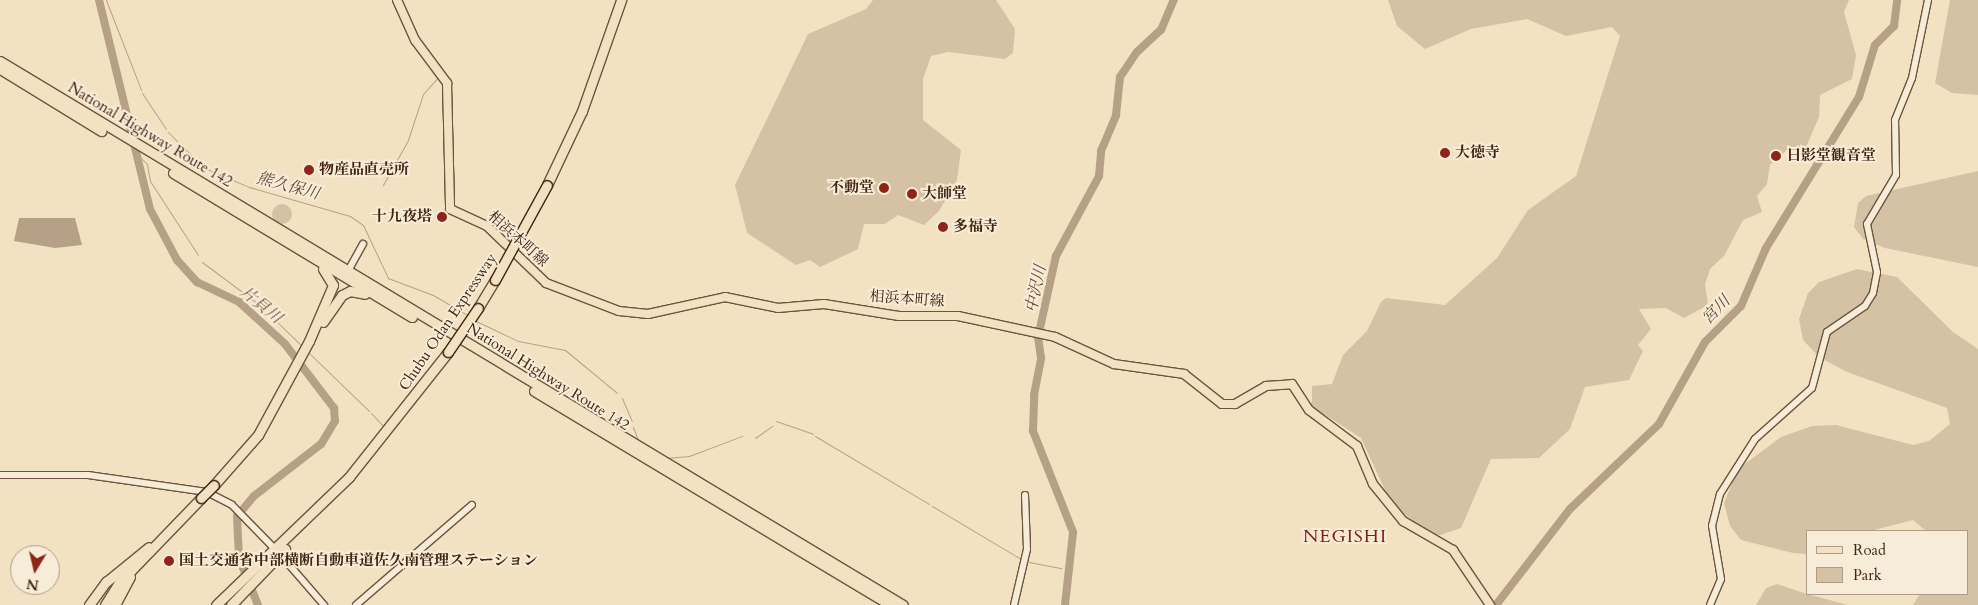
<!DOCTYPE html>
<meta charset="utf-8">
<style>
body{margin:0}
#map{position:relative;width:1978px;height:605px;overflow:hidden;background:#f3e2c2;font-family:Cardo,"Noto Serif JP",serif}
div>[style]{position:absolute}
[style*='--x']{left:calc(var(--x)*1px);top:calc(var(--y)*1px);width:calc(var(--w)*1px);rotate:calc(var(--a)*1deg)}
.green>*{inset:0;background:#d5c2a4}
.round{border-radius:50%}
.water>*{inset:0;background:#b7a186}
.stream>*{height:1px;margin:-0.5px;padding:0 0.5px;transform-origin:0.5px;border-radius:0.5px;background:#b7a186}
.river>*{height:8px;margin:-4px;padding:0 4px;transform-origin:4px;border-radius:4px;background:#b7a186}
.roads{filter:drop-shadow(1px 0 #6e533e) drop-shadow(-1px 0 #6e533e) drop-shadow(0 1px #6e533e) drop-shadow(0 -1px #6e533e)}
.minor>*{height:6px;margin:-3px;padding:0 3px;transform-origin:3px;border-radius:3px;background:#f7ecd7}
.major>*{height:8px;margin:-4px;padding:0 4px;transform-origin:4px;border-radius:4px;background:#f3e2c2}
.highway>*{height:9px;margin:-4.5px;padding:0 4.5px;transform-origin:4.5px;border-radius:4.5px;background:#f3e2c2}
.bridges{filter:drop-shadow(1px 0 #422312) drop-shadow(-1px 0 #422312) drop-shadow(0 1px #422312) drop-shadow(0 -1px #422312)}
.highway-bridge>*{height:9px;margin:-4.5px;padding:0 4.5px;transform-origin:4.5px;border-radius:4.5px;background:#f3e2c2}
.dots>*{width:14px;height:14px;translate:-50% -50%;box-sizing:border-box;border:2px solid #f7ecd7;border-radius:50%}
span{translate:-50% -50%;white-space:nowrap;text-align:center;line-height:1.15;-webkit-text-stroke:4px #f7ecd7;paint-order:stroke}
.street-label{font-size:15px;color:#422312}
.poi-label{font-size:15px;color:#422312;font-weight:700}
.left{translate:0 -50%;text-align:left}
.right{translate:-100% -50%;text-align:right}
.water-label{font-size:16px;color:#654935;font-style:italic}
.quarter-label{font-size:18px;color:#7a1f14;letter-spacing:1px}
.legend{position:absolute;left:1806px;top:530px;width:162px;height:65px;box-sizing:border-box;background:#f7ecd7;border:1px solid #af9c88;margin:0;padding:6px 9px;list-style:none;font-size:15px;color:#422312}
.legend li{display:flex;align-items:center;gap:10px;height:25px}
.legend b{width:25px;border:1px solid #af9c88}
.north{position:absolute;left:10px;top:545px;width:50px;height:50px;box-sizing:border-box;background:#f7ecd7;border:1px solid #af9c88;border-radius:50%;rotate:189deg;font-size:14px;font-weight:700;line-height:20px;text-align:center;color:#422312}
.north::after{content:'';display:block;margin:auto;width:18px;height:22px;background:#8f2418;clip-path:polygon(50% 0,100% 100%,50% 72%,0 100%)}
</style>
<div id="map">
<div class="green">
<i style="clip-path:polygon(873px 0,996px 0,1015px 29px,1013px 53px,1005px 59px,948px 52px,931px 56px,923px 79px,923px 120px,961px 150px,957px 180px,939px 211px,924px 225px,898px 215px,885px 224px,864px 224px,858px 249px,820px 267px,810px 260px,796px 265px,747px 233px,735px 185px,808px 34px,866px 9px)"></i>
<i style="clip-path:polygon(1388px 0,1849px 0,1844px 12px,1856px 55px,1852px 79px,1820px 95px,1819px 117px,1806px 147px,1789px 148px,1770px 165px,1767px 184px,1757px 196px,1762px 212px,1743px 220px,1724px 256px,1710px 269px,1705px 284px,1708px 305px,1684px 318px,1666px 308px,1639px 309px,1651px 329px,1638px 345px,1643px 351px,1629px 380px,1585px 387px,1570px 429px,1539px 458px,1491px 459px,1461px 528px,1440px 535px,1428px 535px,1390px 501px,1361px 438px,1324px 414px,1312px 420px,1305px 412px,1312px 402px,1312px 386px,1332px 384px,1343px 355px,1367px 331px,1381px 302px,1386px 298px,1445px 305px,1497px 258px,1528px 210px,1576px 176px,1620px 36px,1612px 27px,1566px 36px,1527px 19px,1471px 29px,1425px 49px,1397px 26px)"></i>
<i style="clip-path:polygon(1950px 0,1978px 0,1978px 95px,1952px 93px,1935px 83px)"></i>
<i style="clip-path:polygon(1978px 171px,1978px 267px,1885px 248px,1863px 239px,1854px 227px,1858px 203px,1866px 196px)"></i>
<i class="round" style="left:272px;top:204px;width:20px;height:20px"></i>
<i style="clip-path:polygon(1857px 269px,1897px 277px,1953px 332px,1978px 349px,1978px 605px,1913px 605px,1920px 594px,1967px 594px,1967px 531px,1926px 531px,1913px 520px,1870px 531px,1807px 531px,1807px 554px,1793px 553px,1741px 540px,1730px 526px,1724px 503px,1738px 469px,1781px 437px,1812px 426px,1836px 425px,1913px 445px,1929px 441px,1950px 424px,1947px 408px,1847px 372px,1819px 357px,1803px 340px,1799px 319px,1808px 293px,1819px 282px)"></i>
<i style="clip-path:polygon(1777px 584px,1807px 594px,1848px 605px,1756px 605px,1766px 588px)"></i>
</div>
<div class="water">
<i style="clip-path:polygon(19px 218px,75px 218px,82px 245px,55px 248px,14px 241px)"></i>
</div>
<div class="stream">
<i style="--x:106;--y:0;--w:97;--a:68.7"></i>
<i style="--x:142;--y:93;--w:43;--a:56.3"></i>
<i style="--x:168;--y:132;--w:51;--a:45"></i>
<i style="--x:135;--y:152;--w:17;--a:45"></i>
<i style="--x:147;--y:164;--w:17;--a:80"></i>
<i style="--x:150;--y:181;--w:88;--a:57"></i>
<i style="--x:207;--y:169;--w:46;--a:23.2"></i>
<i style="--x:249;--y:187;--w:105;--a:16"></i>
<i style="--x:350;--y:216;--w:16;--a:35"></i>
<i style="--x:363;--y:225;--w:59;--a:64.7"></i>
<i style="--x:388;--y:278;--w:48;--a:20.7"></i>
<i style="--x:433;--y:295;--w:42;--a:30.3"></i>
<i style="--x:383;--y:185;--w:51;--a:-60.9"></i>
<i style="--x:408;--y:140;--w:48;--a:-71.9"></i>
<i style="--x:423;--y:94;--w:24;--a:-48"></i>
<i style="--x:202;--y:262;--w:74;--a:36.7"></i>
<i style="--x:274;--y:319;--w:39;--a:44"></i>
<i style="--x:474;--y:320;--w:49;--a:25.5"></i>
<i style="--x:518;--y:341;--w:48;--a:10.8"></i>
<i style="--x:565;--y:350;--w:67;--a:39.6"></i>
<i style="--x:308;--y:352;--w:85;--a:44"></i>
<i style="--x:622;--y:398;--w:25;--a:67"></i>
<i style="--x:371;--y:413;--w:19;--a:47"></i>
<i style="--x:776;--y:421;--w:39;--a:19"></i>
<i style="--x:633;--y:427;--w:14;--a:69"></i>
<i style="--x:815;--y:436;--w:133;--a:30.8"></i>
<i style="--x:755;--y:438;--w:21;--a:-35"></i>
<i style="--x:666;--y:458;--w:23;--a:-5"></i>
<i style="--x:689;--y:456;--w:57;--a:-20.7"></i>
<i style="--x:932;--y:506;--w:104;--a:30.8"></i>
<i style="--x:1029;--y:562;--w:33;--a:11"></i>
<i style="--x:1069;--y:570;--w:3;--a:0"></i>
</div>
<div class="river">
<i style="--x:99;--y:0;--w:215;--a:76.3"></i>
<i style="--x:150;--y:209;--w:58;--a:62.1"></i>
<i style="--x:177;--y:260;--w:30;--a:48"></i>
<i style="--x:197;--y:282;--w:47;--a:25.5"></i>
<i style="--x:239;--y:302;--w:62;--a:42.4"></i>
<i style="--x:285;--y:344;--w:81;--a:52.6"></i>
<i style="--x:334;--y:408;--w:13;--a:86"></i>
<i style="--x:335;--y:421;--w:27;--a:121"></i>
<i style="--x:321;--y:444;--w:85;--a:142.2"></i>
<i style="--x:254;--y:496;--w:26;--a:130"></i>
<i style="--x:237;--y:516;--w:42;--a:87.3"></i>
<i style="--x:239;--y:558;--w:51;--a:68"></i>
<i style="--x:1065;--y:605;--w:73;--a:-83.7"></i>
<i style="--x:1073;--y:532;--w:109;--a:-111.6"></i>
<i style="--x:1033;--y:431;--w:36;--a:-88"></i>
<i style="--x:1034;--y:395;--w:38;--a:-79"></i>
<i style="--x:1041;--y:358;--w:21;--a:-98"></i>
<i style="--x:1038;--y:337;--w:83;--a:-77.5"></i>
<i style="--x:1056;--y:256;--w:91;--a:-61.7"></i>
<i style="--x:1099;--y:176;--w:25;--a:-85"></i>
<i style="--x:1101;--y:151;--w:39;--a:-67"></i>
<i style="--x:1116;--y:115;--w:38;--a:-84"></i>
<i style="--x:1120;--y:77;--w:30;--a:-56"></i>
<i style="--x:1137;--y:52;--w:33;--a:-43"></i>
<i style="--x:1161;--y:30;--w:33;--a:-67"></i>
<i style="--x:1496;--y:605;--w:121;--a:-52.4"></i>
<i style="--x:1570;--y:509;--w:123;--a:-43.7"></i>
<i style="--x:1659;--y:424;--w:94;--a:-60.7"></i>
<i style="--x:1705;--y:342;--w:51;--a:-45"></i>
<i style="--x:1741;--y:306;--w:63;--a:-66.7"></i>
<i style="--x:1766;--y:248;--w:177;--a:-58.4"></i>
<i style="--x:1859;--y:97;--w:54;--a:-72.9"></i>
<i style="--x:1875;--y:45;--w:27;--a:-45"></i>
<i style="--x:1894;--y:26;--w:26;--a:-83"></i>
</div>
<div class="roads">
<div class="minor">
<i style="--x:348;--y:271;--w:31;--a:-61"></i>
<i style="--x:0;--y:475;--w:88;--a:0"></i>
<i style="--x:88;--y:475;--w:120;--a:8.1"></i>
<i style="--x:207;--y:492;--w:28;--a:27"></i>
<i style="--x:232;--y:505;--w:57;--a:45.7"></i>
<i style="--x:285;--y:560;--w:60;--a:49.1"></i>
<i style="--x:356;--y:605;--w:153;--a:-40.8"></i>
<i style="--x:1014;--y:605;--w:57;--a:-76.9"></i>
<i style="--x:1027;--y:549;--w:54;--a:-92.1"></i>
<i style="--x:1710;--y:605;--w:28;--a:-67"></i>
<i style="--x:1721;--y:579;--w:54;--a:-99.6"></i>
<i style="--x:1712;--y:526;--w:33;--a:-76"></i>
<i style="--x:1720;--y:494;--w:65;--a:-57.5"></i>
<i style="--x:1755;--y:439;--w:76;--a:-41.8"></i>
<i style="--x:1812;--y:388;--w:58;--a:-75"></i>
<i style="--x:1827;--y:332;--w:46;--a:-34.4"></i>
<i style="--x:1865;--y:306;--w:15;--a:-58"></i>
<i style="--x:1873;--y:293;--w:21;--a:-79"></i>
<i style="--x:1877;--y:272;--w:49;--a:-101.8"></i>
<i style="--x:1867;--y:224;--w:57;--a:-59.4"></i>
<i style="--x:1896;--y:175;--w:55;--a:-91"></i>
<i style="--x:1895;--y:120;--w:45;--a:-68"></i>
<i style="--x:1912;--y:78;--w:80;--a:-78.4"></i>
</div>
<div class="major">
<i style="--x:397;--y:0;--w:44;--a:65.8"></i>
<i style="--x:415;--y:40;--w:54;--a:53.3"></i>
<i style="--x:447;--y:83;--w:126;--a:88.6"></i>
<i style="--x:450;--y:209;--w:41;--a:24.7"></i>
<i style="--x:487;--y:226;--w:82;--a:44"></i>
<i style="--x:546;--y:283;--w:78;--a:21"></i>
<i style="--x:619;--y:311;--w:29;--a:6"></i>
<i style="--x:648;--y:314;--w:79;--a:-12.4"></i>
<i style="--x:725;--y:297;--w:54;--a:11.7"></i>
<i style="--x:778;--y:308;--w:46;--a:-5"></i>
<i style="--x:824;--y:304;--w:76;--a:9.1"></i>
<i style="--x:899;--y:316;--w:59;--a:0"></i>
<i style="--x:958;--y:316;--w:99;--a:12.2"></i>
<i style="--x:1055;--y:337;--w:65;--a:24.6"></i>
<i style="--x:1114;--y:364;--w:71;--a:8.1"></i>
<i style="--x:1184;--y:374;--w:48;--a:38.3"></i>
<i style="--x:1222;--y:404;--w:13;--a:0"></i>
<i style="--x:1235;--y:404;--w:36;--a:-30"></i>
<i style="--x:1266;--y:386;--w:26;--a:-4"></i>
<i style="--x:1292;--y:384;--w:31;--a:57"></i>
<i style="--x:1309;--y:410;--w:60;--a:36.9"></i>
<i style="--x:1357;--y:446;--w:41;--a:67.2"></i>
<i style="--x:1373;--y:484;--w:48;--a:51"></i>
<i style="--x:1403;--y:521;--w:58;--a:30.1"></i>
<i style="--x:1453;--y:550;--w:66;--a:56.1"></i>
</div>
<div class="highway">
<i style="--x:0;--y:61;--w:1054;--a:31.07"></i>
<i style="--x:0;--y:69;--w:119;--a:31.5"></i>
<i style="--x:173;--y:173;--w:279;--a:31.1"></i>
<i style="--x:547;--y:185;--w:82;--a:-64.7"></i>
<i style="--x:582;--y:111;--w:118;--a:-70.6"></i>
<i style="--x:478;--y:308;--w:33;--a:-59"></i>
<i style="--x:323;--y:322;--w:33;--a:-55"></i>
<i style="--x:342;--y:295;--w:9;--a:-27"></i>
<i style="--x:350;--y:291;--w:15;--a:11"></i>
<i style="--x:534;--y:391;--w:415;--a:31"></i>
<i style="--x:214;--y:485;--w:67;--a:-48.7"></i>
<i style="--x:258;--y:435;--w:107;--a:-61.5"></i>
<i style="--x:309;--y:341;--w:61;--a:-66.8"></i>
<i style="--x:333;--y:285;--w:19;--a:-122"></i>
<i style="--x:89;--y:605;--w:29;--a:-54"></i>
<i style="--x:106;--y:582;--w:55;--a:-39.1"></i>
<i style="--x:105;--y:605;--w:26;--a:-58"></i>
<i style="--x:119;--y:583;--w:118;--a:-46"></i>
<i style="--x:115;--y:605;--w:32;--a:-62"></i>
<i style="--x:216;--y:605;--w:185;--a:-43.9"></i>
<i style="--x:349;--y:477;--w:159;--a:-51.6"></i>
<i style="--x:231;--y:605;--w:78;--a:-46"></i>
</div>
</div>
<div class="bridges">
<div class="highway-bridge">
<i style="--x:495;--y:280;--w:108;--a:-61.3"></i>
<i style="--x:448;--y:352;--w:53;--a:-55.7"></i>
<i style="--x:201;--y:498;--w:18;--a:-45"></i>
</div>
</div>
<div class="dots">
<i style="left:1445px;top:153px;background:#8f2418"></i>
<i style="left:1776px;top:156px;background:#8f2418"></i>
<i style="left:309px;top:170px;background:#8f2418"></i>
<i style="left:884px;top:188px;background:#8f2418"></i>
<i style="left:912px;top:194px;background:#8f2418"></i>
<i style="left:442px;top:217px;background:#8f2418"></i>
<i style="left:943px;top:227px;background:#8f2418"></i>
<i style="left:169px;top:561px;background:#8f2418"></i>
</div>
<div class="street-label">
<span style="left:150px;top:135px;rotate:31deg">National Highway Route 142</span>
<span style="left:518px;top:239px;rotate:42deg">相浜本町線</span>
<span style="left:907px;top:299px;rotate:4deg">相浜本町線</span>
<span style="left:448px;top:322px;rotate:-56deg">Chubu Odan Expressway</span>
<span style="left:548px;top:377px;rotate:32deg">National Highway Route 142</span>
</div>
<div class="poi-label">
<span class="left" style="left:1455px;top:153px">大徳寺</span>
<span class="left" style="left:1786px;top:156px">日影堂観音堂</span>
<span class="left" style="left:319px;top:170px">物産品直売所</span>
<span class="right" style="left:874px;top:188px">不動堂</span>
<span class="left" style="left:922px;top:194px">大師堂</span>
<span class="right" style="left:432px;top:217px">十九夜塔</span>
<span class="left" style="left:953px;top:227px">多福寺</span>
<span class="left" style="left:179px;top:561px">国土交通省中部横断自動車道佐久南管理ステーション</span>
</div>
<div class="water-label">
<span style="left:288px;top:186px;rotate:15deg">熊久保川</span>
<span style="left:1036px;top:289px;rotate:-78deg">中沢川</span>
<span style="left:261px;top:305px;rotate:39deg">片貝川</span>
<span style="left:1716px;top:310px;rotate:-46deg">宮川</span>
</div>
<div class="quarter-label">
<span style="left:1345px;top:537px">NEGISHI</span>
</div>
<ul class="legend">
<li><b style="height:6px;background:#f3e2c2"></b>Road</li>
<li><b style="height:14px;background:#d5c2a4"></b>Park</li>
</ul>
<div class="north">N</div>
</div>
